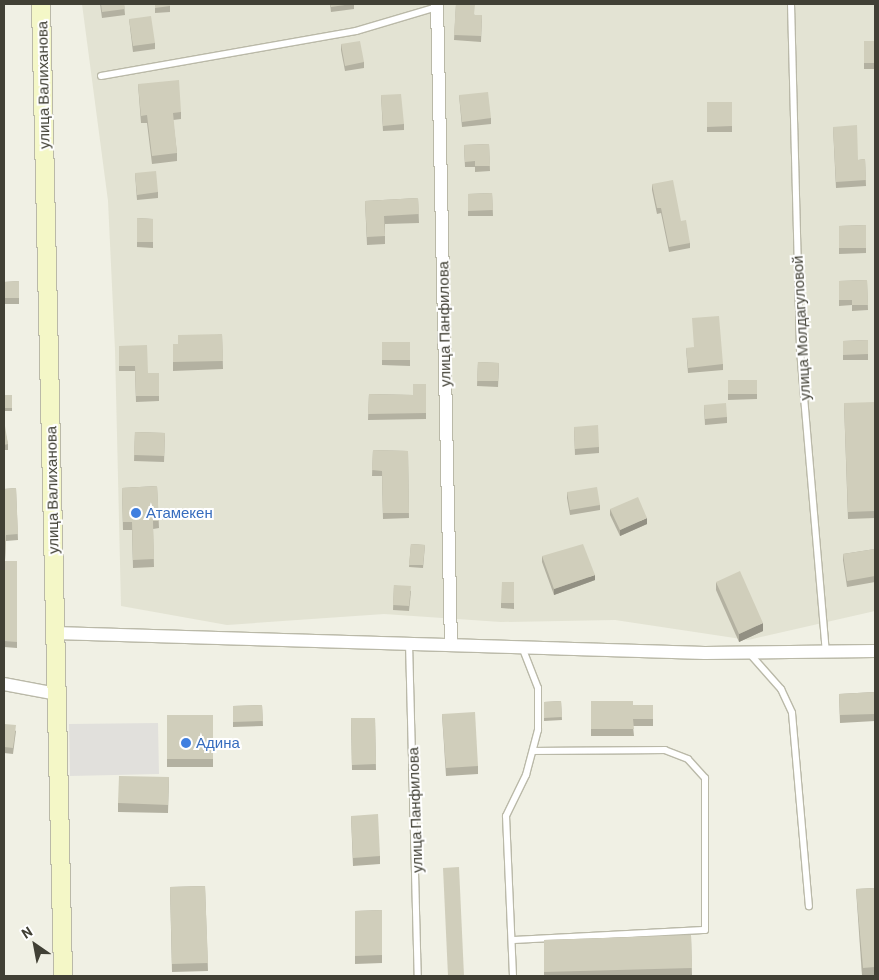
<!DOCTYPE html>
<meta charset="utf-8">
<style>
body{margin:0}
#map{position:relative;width:879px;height:980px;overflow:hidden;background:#f0f0e4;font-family:Barlow,sans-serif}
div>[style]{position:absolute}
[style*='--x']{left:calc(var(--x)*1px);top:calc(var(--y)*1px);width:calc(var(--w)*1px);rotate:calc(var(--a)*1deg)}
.residential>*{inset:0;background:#e3e3d3}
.parking>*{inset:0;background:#e1e0dc}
.roads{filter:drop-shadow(1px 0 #bab9a8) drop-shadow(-1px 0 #bab9a8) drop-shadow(0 1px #bab9a8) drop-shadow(0 -1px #bab9a8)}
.service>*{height:6px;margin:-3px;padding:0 3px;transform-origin:3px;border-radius:3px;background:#fff}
.minor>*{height:12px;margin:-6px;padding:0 6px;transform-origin:6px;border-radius:6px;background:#fff}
.secondary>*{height:18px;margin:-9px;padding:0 9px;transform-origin:9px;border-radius:9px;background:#f4f7c7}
.wall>*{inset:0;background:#b3b1a1}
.shaded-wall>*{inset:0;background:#929083}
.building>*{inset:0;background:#d0cebb}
.dots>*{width:14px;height:14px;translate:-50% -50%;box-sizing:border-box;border:2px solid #fff;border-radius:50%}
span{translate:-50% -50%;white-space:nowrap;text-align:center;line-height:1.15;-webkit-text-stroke:4px #fff;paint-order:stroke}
.street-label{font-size:15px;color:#414035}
.shop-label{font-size:15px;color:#366cbe}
.left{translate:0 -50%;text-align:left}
.frame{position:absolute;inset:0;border:5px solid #414035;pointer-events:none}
.north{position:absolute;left:10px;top:920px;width:50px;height:50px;-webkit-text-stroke:4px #fff;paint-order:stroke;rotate:327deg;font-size:14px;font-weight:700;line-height:20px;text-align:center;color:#414035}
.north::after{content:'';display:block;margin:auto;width:18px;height:22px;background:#414035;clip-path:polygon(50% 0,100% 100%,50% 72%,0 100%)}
</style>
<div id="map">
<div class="residential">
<i style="clip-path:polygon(82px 4px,875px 4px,875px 611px,748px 640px,615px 620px,501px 622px,384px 614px,227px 625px,121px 606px,115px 350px,108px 201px)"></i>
</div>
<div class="parking">
<i style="clip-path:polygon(158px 723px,159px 774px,70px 776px,69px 724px)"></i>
</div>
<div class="roads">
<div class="service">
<i style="--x:791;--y:4;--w:346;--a:88.5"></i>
<i style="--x:800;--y:350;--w:303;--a:85.1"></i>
<i style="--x:101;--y:76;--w:259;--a:-10"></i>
<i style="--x:356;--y:31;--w:84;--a:-16.5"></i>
<i style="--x:409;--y:643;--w:333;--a:88.5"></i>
<i style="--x:750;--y:654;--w:47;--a:48.5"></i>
<i style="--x:781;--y:689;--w:26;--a:65"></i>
<i style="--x:792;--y:713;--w:194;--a:85"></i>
<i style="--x:512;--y:940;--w:193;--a:-3"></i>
<i style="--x:705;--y:930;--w:152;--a:-90"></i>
<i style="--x:705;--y:778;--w:25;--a:-132"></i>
<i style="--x:688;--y:759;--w:25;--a:-159"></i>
<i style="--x:665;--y:750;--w:132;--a:179.6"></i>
<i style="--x:513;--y:976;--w:160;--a:-92.5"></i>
<i style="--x:506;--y:816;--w:46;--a:-64"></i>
<i style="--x:526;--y:775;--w:47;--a:-75.1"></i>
<i style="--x:538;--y:730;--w:42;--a:-90"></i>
<i style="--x:538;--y:688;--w:44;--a:-111.3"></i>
</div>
<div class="minor">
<i style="--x:437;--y:4;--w:641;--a:88.75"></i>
<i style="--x:55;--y:633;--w:650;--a:1.76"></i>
<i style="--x:705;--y:653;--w:170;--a:-0.7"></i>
<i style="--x:4;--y:684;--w:54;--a:10.7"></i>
</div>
<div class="secondary">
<i style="--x:41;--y:4;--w:972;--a:88.7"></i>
</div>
</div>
<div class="wall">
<i style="clip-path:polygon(100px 4px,124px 4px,125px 15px,102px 18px)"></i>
<i style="clip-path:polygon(155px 4px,170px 4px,170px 12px,155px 13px)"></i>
<i style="clip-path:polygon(330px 4px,354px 4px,354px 9px,331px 12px)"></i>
<i style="clip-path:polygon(456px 4px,475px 15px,482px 15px,481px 42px,454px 40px)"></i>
<i style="clip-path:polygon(129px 19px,155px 43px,155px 49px,133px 52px)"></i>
<i style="clip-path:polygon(864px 41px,875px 41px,875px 69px,864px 69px)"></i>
<i style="clip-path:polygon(341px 44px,364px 62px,364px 68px,345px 71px,341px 50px)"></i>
<i style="clip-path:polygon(138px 84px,181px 112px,181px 119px,173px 120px,177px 153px,177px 161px,152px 164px,147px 123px,141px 123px)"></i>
<i style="clip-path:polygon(381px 95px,404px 124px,404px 130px,383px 131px)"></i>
<i style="clip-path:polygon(459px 95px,491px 118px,491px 124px,462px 127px)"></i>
<i style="clip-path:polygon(707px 102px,732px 102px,732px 132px,707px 132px)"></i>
<i style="clip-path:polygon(833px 127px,858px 160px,865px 159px,866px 186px,836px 188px)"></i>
<i style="clip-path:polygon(489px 144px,490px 171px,475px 172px,475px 167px,465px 167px,464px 145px)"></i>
<i style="clip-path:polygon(135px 173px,158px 192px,158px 198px,137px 200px)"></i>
<i style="clip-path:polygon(652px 184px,690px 243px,690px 248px,669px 252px,661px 213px,657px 214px,652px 190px)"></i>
<i style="clip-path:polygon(492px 193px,493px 216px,468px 216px,468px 194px)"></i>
<i style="clip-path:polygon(418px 198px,419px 223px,385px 224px,385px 244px,367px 245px,365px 201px)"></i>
<i style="clip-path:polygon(137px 218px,153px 219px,153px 248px,137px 247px)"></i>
<i style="clip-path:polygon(866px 225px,866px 253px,839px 254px,839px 226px)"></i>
<i style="clip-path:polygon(867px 280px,868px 310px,852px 311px,852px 305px,839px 306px,839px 281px)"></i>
<i style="clip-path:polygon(19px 281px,19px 304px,4px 304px,4px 318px,4px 282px)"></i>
<i style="clip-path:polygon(222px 334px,223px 369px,173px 371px,173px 344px,178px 344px)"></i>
<i style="clip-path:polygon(868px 340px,868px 360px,843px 360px,843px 341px)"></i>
<i style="clip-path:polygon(382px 342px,410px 342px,410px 366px,382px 365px)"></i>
<i style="clip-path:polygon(119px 346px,148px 373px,159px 373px,159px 401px,136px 402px,135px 371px,119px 371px)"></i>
<i style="clip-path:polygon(686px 348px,723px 364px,723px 370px,688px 373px)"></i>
<i style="clip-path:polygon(478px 362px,499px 363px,498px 387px,477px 386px)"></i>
<i style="clip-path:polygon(728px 380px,757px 380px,757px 399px,728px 400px)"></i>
<i style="clip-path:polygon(426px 384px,426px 419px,368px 420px,369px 394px,413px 395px)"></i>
<i style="clip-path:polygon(4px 395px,12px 395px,12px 411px,4px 411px)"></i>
<i style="clip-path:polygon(844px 403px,874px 462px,875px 462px,875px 518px,848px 519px)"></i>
<i style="clip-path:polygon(704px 405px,727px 417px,727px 423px,705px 425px)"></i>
<i style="clip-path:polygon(4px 427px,8px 444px,8px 450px,4px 450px)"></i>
<i style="clip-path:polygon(574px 427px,599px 447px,599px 453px,575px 455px)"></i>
<i style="clip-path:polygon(135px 432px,165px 433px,164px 462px,134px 461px)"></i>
<i style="clip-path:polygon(373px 450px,408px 451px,409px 518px,383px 519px,382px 476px,372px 476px)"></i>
<i style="clip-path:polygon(157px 486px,159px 528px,153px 529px,154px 567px,133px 568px,132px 530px,123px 530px,122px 488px)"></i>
<i style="clip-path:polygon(16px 488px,18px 540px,6px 541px,5px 561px,17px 561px,17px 648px,4px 647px,4px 489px)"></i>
<i style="clip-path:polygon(567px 492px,600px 505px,600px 510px,570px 515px,567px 498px)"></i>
<i style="clip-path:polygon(610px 509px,647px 524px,620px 536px,610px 515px)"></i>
<i style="clip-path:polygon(411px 544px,425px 545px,423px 568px,409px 567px)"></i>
<i style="clip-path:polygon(875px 549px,875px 582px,847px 587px,843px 560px,843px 554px)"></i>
<i style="clip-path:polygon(542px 556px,595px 580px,554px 595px,542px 562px)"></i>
<i style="clip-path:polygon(514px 582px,514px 609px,501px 608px,501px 603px)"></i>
<i style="clip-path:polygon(716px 582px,763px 631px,739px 642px,716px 590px)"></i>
<i style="clip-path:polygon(394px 585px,411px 591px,409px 611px,393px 610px)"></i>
<i style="clip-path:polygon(875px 692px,875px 721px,840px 723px,839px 694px)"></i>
<i style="clip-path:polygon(561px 701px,562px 720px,544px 721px,544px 702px)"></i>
<i style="clip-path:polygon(591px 701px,633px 705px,653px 705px,653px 726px,633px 726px,634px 736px,591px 736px)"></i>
<i style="clip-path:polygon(262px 705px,263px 726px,233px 727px,233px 706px)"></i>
<i style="clip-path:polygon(442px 714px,478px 766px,478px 774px,446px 776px)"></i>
<i style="clip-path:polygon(167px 715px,213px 715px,213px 767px,167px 767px)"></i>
<i style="clip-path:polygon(351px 718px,375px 718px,376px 770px,352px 770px)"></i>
<i style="clip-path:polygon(4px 724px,16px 731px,13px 754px,4px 753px)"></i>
<i style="clip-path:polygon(169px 777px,168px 813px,118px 812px,118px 803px)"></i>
<i style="clip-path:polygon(351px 816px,380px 856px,380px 864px,353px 866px)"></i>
<i style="clip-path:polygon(205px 886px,208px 971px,172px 972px,170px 887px)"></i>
<i style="clip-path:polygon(875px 888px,875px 976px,862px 976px,856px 889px)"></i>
<i style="clip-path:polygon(382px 910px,382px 963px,355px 964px,355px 911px)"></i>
<i style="clip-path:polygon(691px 935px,692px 976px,544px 976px,544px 940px)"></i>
</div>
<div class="shaded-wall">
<i style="clip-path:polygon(647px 518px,647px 524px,620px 536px,620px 530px)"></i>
<i style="clip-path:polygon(595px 575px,595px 580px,554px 595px,554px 589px)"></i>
<i style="clip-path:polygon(763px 623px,763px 631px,739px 642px,739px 634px)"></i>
</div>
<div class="building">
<i style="clip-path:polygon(101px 4px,124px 4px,125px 9px,102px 12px)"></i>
<i style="clip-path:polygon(155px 4px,170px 4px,170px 6px,155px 8px)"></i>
<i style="clip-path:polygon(330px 4px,352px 4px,331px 7px)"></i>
<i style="clip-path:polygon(456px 4px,475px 4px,474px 15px,482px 15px,481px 36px,454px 35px)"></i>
<i style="clip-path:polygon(151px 16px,155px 43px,133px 46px,129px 19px)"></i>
<i style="clip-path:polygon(360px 41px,364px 62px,345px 66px,341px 44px)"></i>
<i style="clip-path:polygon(864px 41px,875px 41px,875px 63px,864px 63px)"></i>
<i style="clip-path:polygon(179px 80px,181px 112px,173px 113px,177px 153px,152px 156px,147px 115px,141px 116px,138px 84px)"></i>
<i style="clip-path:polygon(488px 92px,491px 118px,462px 122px,459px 95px)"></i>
<i style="clip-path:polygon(401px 94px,404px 124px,383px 126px,381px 95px)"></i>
<i style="clip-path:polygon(707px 102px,732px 102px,732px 126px,707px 127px)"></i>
<i style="clip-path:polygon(857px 125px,858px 160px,865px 159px,866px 180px,836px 182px,833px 127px)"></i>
<i style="clip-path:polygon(489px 144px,490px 166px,475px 166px,475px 161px,465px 162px,464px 145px)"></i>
<i style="clip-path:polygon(156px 171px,158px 192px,137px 195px,135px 173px)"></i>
<i style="clip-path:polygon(673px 180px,681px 221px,686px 220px,690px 243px,669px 247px,661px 208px,657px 208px,652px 184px)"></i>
<i style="clip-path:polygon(492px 193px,493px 210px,468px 211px,468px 194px)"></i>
<i style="clip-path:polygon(418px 198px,419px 214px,384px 216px,385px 236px,367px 237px,365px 201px)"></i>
<i style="clip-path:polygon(137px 218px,153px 219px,153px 242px,137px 242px)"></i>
<i style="clip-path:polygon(866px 225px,866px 248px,839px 248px,839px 226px)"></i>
<i style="clip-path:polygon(867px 280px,868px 305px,852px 305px,852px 300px,839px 300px,839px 281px)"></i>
<i style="clip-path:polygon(19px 281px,19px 298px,4px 298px,4px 313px,4px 282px)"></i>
<i style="clip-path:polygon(719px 316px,723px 364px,688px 368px,686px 348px,694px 347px,692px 318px)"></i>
<i style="clip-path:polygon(222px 334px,223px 361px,173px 362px,173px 344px,178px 344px,178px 335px)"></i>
<i style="clip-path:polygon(868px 340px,868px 354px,843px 355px,843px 341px)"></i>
<i style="clip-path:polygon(382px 342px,410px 342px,410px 360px,382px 360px)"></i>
<i style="clip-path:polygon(147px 345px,148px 373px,159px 373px,159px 396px,136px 396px,135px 366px,119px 366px,119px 346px)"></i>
<i style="clip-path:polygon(478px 362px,499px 363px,498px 381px,477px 381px)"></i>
<i style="clip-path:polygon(728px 380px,757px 380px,757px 394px,728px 394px)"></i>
<i style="clip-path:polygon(413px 384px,426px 384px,426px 413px,368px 414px,369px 394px,413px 395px)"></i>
<i style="clip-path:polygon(4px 395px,12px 395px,12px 408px,4px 408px)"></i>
<i style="clip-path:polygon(875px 402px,874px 462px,875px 462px,875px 511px,848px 512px,844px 403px)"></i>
<i style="clip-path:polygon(726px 403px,727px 417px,705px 419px,704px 405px)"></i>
<i style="clip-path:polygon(598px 425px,599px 447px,575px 449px,574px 427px)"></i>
<i style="clip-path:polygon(5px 426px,8px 444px,4px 445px,4px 427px)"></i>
<i style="clip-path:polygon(135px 432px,165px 433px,164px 456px,134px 455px)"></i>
<i style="clip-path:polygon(373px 450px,408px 451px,409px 513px,383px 513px,382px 471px,372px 470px)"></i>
<i style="clip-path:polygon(157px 486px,159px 521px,153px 521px,154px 559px,133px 560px,132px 522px,123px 522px,122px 488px)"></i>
<i style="clip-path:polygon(597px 487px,600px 505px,570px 510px,567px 492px)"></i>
<i style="clip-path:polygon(16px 488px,18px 534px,6px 535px,5px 561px,17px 561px,17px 642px,4px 641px,4px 489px)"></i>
<i style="clip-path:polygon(638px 497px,647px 518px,620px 530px,610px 509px)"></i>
<i style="clip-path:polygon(411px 544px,425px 545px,423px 565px,409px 565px)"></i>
<i style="clip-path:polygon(583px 544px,595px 575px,554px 589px,542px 556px)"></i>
<i style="clip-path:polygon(875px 549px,875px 576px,847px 581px,843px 554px)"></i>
<i style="clip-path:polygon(740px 571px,763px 623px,739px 634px,716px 582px)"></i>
<i style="clip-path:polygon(502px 582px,514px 582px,514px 603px,501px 603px)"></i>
<i style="clip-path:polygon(394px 585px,411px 586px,409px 606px,393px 605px)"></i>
<i style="clip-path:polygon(875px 692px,875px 714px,840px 715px,839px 694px)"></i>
<i style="clip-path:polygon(561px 701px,562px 717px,544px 718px,544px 702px)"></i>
<i style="clip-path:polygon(591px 701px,633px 701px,633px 705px,653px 705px,653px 719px,633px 719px,634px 729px,591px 729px)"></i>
<i style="clip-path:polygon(262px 705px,263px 721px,233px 722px,233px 706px)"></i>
<i style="clip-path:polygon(475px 712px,478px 766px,446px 768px,442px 714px)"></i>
<i style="clip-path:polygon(167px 715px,213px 715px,213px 759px,167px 759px)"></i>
<i style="clip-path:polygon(351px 718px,375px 718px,376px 764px,352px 765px)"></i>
<i style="clip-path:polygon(4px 724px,16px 725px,13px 748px,4px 747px)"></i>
<i style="clip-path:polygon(119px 776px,169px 777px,168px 805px,118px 803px)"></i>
<i style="clip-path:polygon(378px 814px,380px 856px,353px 858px,351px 816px)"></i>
<i style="clip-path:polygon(459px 867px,464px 976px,448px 976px,443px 868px)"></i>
<i style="clip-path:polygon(205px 886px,208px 963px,172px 964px,170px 887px)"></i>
<i style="clip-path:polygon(875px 888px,875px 967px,863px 968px,856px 889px)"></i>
<i style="clip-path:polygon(382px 910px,382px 955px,355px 956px,355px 911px)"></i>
<i style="clip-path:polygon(691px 935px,692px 968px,544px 972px,544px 940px)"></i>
</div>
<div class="dots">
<i style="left:136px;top:513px;background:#3f7fe0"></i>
<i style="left:186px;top:743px;background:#3f7fe0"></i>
</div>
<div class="street-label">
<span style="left:43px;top:85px;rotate:-91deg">улица Валиханова</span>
<span style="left:444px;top:324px;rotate:-91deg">улица Панфилова</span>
<span style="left:801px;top:328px;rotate:-93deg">улица Молдагуловой</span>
<span style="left:52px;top:490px;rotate:-91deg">улица Валиханова</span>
<span style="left:415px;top:810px;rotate:-92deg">улица Панфилова</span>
</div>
<div class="shop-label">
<span class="left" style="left:146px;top:513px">Атамекен</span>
<span class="left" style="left:196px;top:743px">Адина</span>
</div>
<div class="frame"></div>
<div class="north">N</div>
</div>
